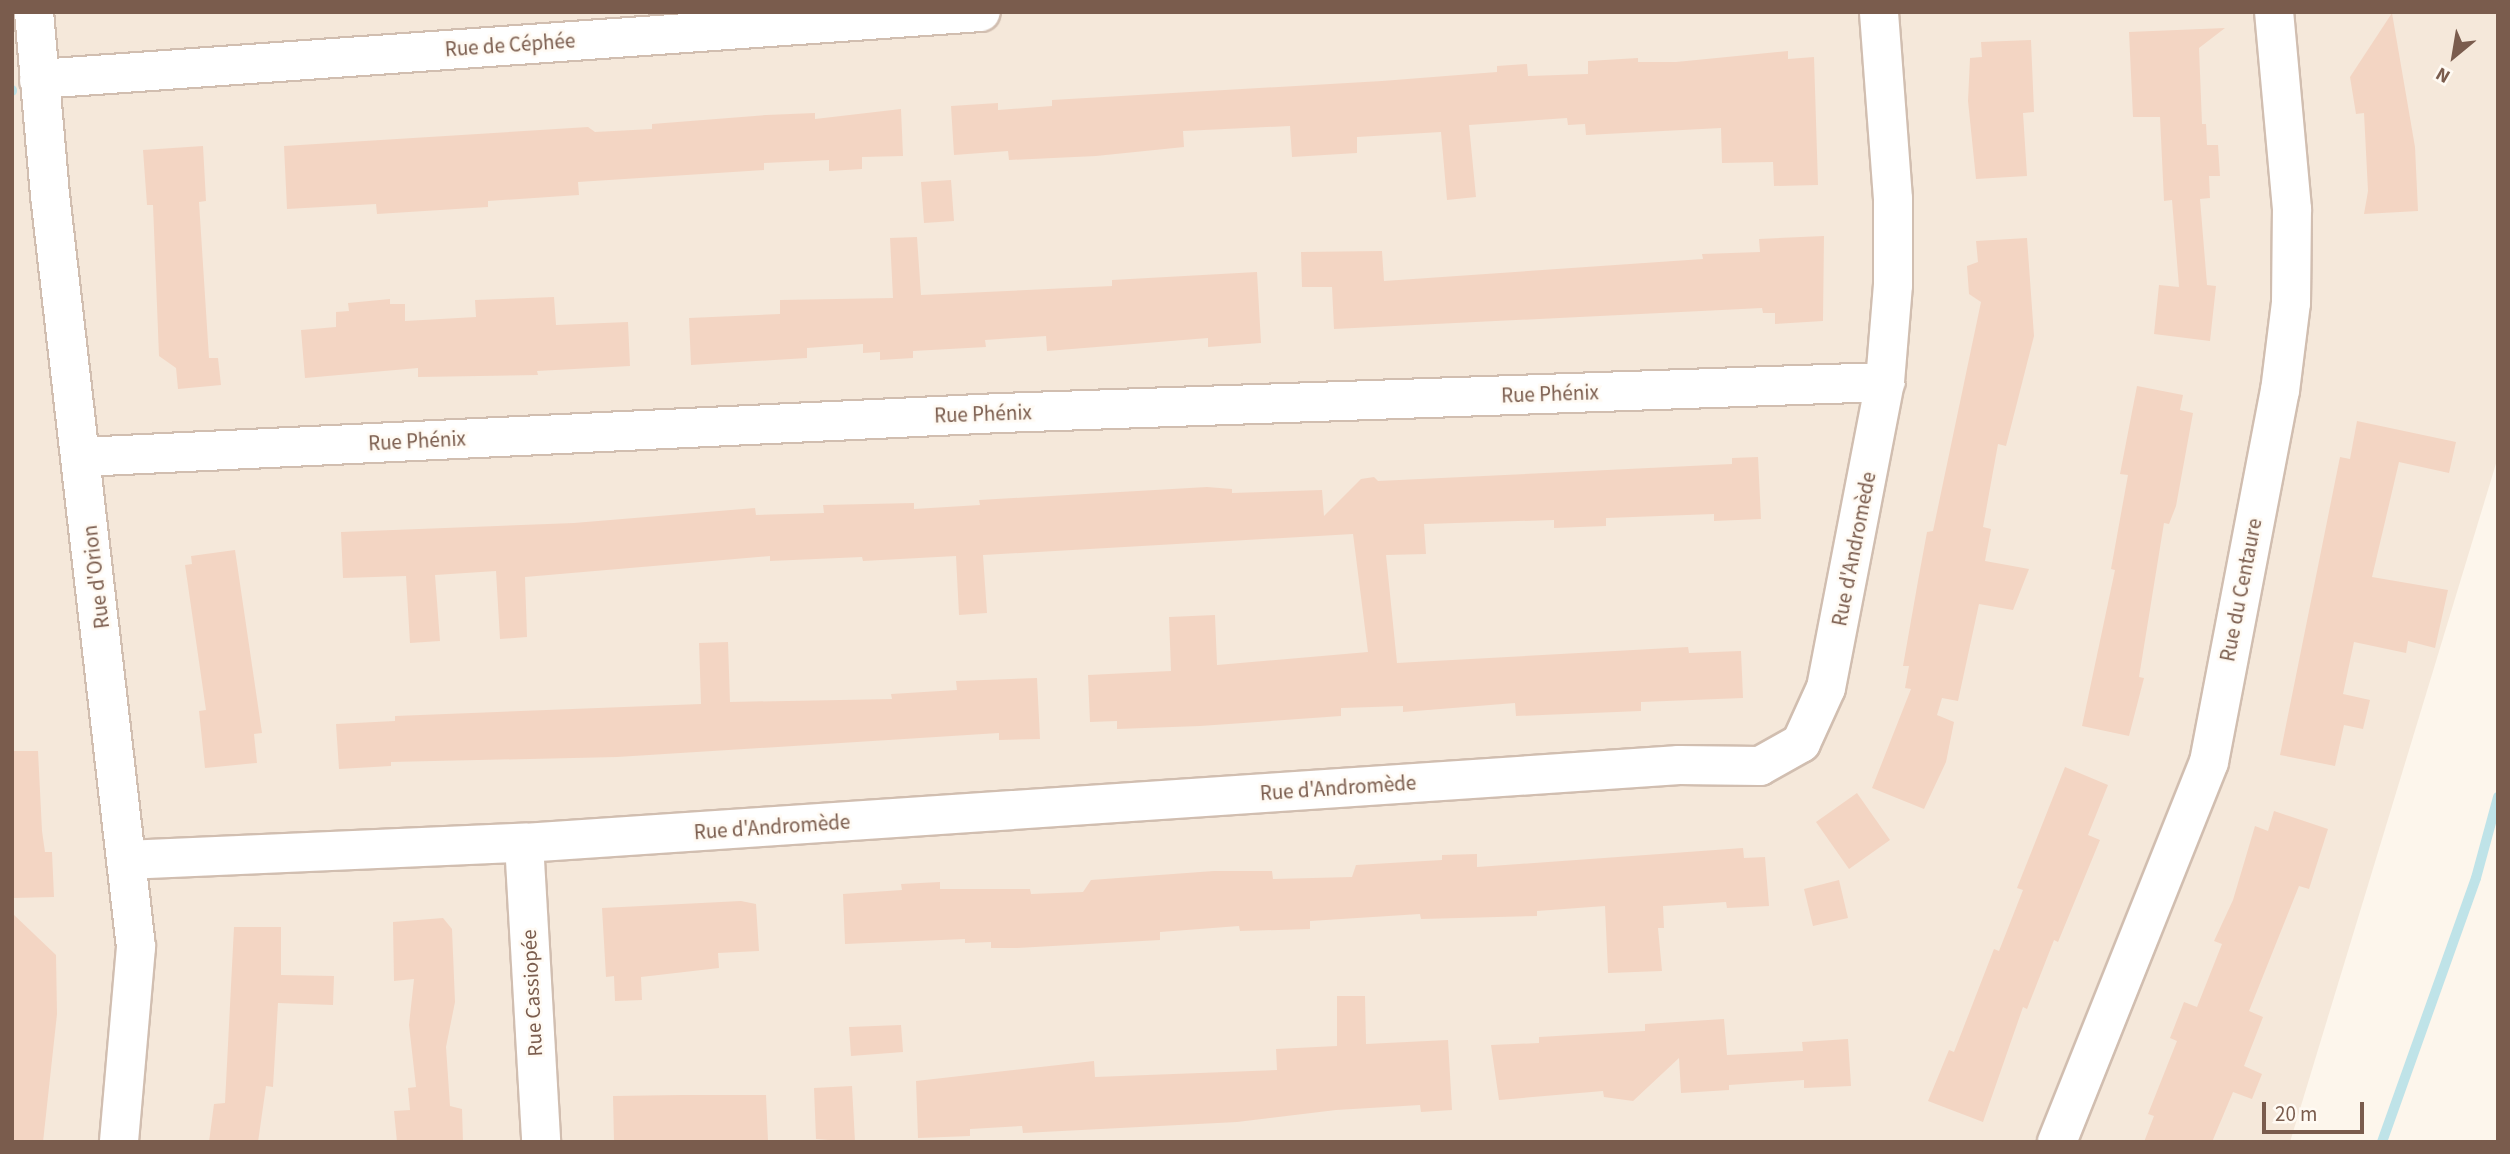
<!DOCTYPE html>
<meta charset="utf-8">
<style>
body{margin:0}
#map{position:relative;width:2510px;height:1154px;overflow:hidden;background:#fdf6ec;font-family:"Source Sans 3",sans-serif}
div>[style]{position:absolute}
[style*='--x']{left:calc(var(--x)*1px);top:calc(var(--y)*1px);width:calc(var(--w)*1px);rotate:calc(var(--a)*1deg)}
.residential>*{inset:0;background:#f5e8da}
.stream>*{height:10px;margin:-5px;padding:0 5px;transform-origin:5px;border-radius:5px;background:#bfe3e8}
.building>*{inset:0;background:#f3d5c3}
.roads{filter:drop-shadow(2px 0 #d1beb0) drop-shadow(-2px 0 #d1beb0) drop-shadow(0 2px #d1beb0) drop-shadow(0 -2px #d1beb0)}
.minor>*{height:38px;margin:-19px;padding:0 19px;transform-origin:19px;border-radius:19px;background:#fff}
span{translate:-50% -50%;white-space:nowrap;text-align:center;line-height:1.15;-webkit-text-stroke:5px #fffaf3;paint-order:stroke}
.street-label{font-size:21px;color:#7a5c4d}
.frame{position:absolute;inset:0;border:14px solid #7a5c4d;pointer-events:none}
.north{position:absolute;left:2419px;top:21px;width:70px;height:70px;-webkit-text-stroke:5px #fffaf3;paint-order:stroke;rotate:210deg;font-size:19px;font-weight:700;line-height:28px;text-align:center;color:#7a5c4d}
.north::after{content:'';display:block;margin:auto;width:24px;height:32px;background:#7a5c4d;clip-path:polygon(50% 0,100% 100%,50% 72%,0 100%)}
.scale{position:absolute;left:2262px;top:1102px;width:102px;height:32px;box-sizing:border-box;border:4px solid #7a5c4d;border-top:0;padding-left:9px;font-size:21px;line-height:24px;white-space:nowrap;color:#7a5c4d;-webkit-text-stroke:5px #fffaf3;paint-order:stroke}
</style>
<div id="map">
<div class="residential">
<i style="clip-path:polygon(12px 12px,2498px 12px,2498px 457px,2290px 1142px,12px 1142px)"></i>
</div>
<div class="stream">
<i style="--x:12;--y:91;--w:1;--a:-90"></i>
<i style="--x:2382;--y:1142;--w:280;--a:-70.4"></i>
<i style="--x:2476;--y:878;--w:84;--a:-74.8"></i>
</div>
<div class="building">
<i style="clip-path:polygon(2392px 13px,2415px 147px,2418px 211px,2364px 214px,2368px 191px,2364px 113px,2356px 114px,2350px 77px)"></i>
<i style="clip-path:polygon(2225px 28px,2199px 48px,2202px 124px,2206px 124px,2207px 145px,2218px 145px,2220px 176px,2209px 176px,2210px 198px,2200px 199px,2207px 285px,2216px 286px,2210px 341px,2154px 334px,2159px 285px,2179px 287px,2172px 200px,2164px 201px,2160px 117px,2133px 117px,2129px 32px)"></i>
<i style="clip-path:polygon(2031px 40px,2034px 112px,2023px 113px,2027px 176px,1976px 179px,1968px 101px,1970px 58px,1982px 57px,1981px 42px)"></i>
<i style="clip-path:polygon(1788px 51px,1788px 59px,1814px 57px,1818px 185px,1774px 186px,1773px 162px,1722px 163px,1721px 128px,1586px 135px,1585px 124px,1568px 125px,1567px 118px,1469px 125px,1476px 197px,1447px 200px,1441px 132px,1357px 137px,1357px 153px,1292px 157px,1290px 126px,1183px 131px,1184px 147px,1096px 156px,1009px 160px,1008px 151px,954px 155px,951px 106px,998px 103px,998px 110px,1052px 106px,1052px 100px,1382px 81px,1497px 72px,1497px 66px,1527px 64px,1528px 76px,1588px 74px,1588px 61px,1638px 58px,1638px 62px,1676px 62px)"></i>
<i style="clip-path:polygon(901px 109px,903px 156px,862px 157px,862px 169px,829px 171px,829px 160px,764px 163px,764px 170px,578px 182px,579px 195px,488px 201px,488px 207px,377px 214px,376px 204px,287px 209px,284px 146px,588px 127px,595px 132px,652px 129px,652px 124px,766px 115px,815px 113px,815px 119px)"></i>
<i style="clip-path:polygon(203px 146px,206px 201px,199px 202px,209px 358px,218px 358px,221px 385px,178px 389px,176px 368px,159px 356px,153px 205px,147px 205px,143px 150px)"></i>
<i style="clip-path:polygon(951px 180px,954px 221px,924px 223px,921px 182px)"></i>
<i style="clip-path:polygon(1824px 236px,1823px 321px,1775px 324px,1775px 313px,1763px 313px,1762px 308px,1334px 329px,1332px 287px,1302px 287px,1301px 252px,1382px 251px,1384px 281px,1703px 259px,1702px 254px,1760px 252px,1759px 239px)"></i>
<i style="clip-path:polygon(917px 237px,921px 295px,1112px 286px,1112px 280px,1257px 272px,1261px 343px,1208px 347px,1208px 338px,1047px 351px,1046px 336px,985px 340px,986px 347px,913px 351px,913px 358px,880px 360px,880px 352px,863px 353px,863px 344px,807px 348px,807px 358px,691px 365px,689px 318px,780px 314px,780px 300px,893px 298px,890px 238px)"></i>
<i style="clip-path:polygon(2027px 238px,2034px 336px,2006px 446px,1998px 444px,1983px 527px,1991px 529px,1985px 561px,2029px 569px,2013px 610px,1979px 604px,1958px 701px,1942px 698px,1937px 715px,1954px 722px,1946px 762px,1924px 809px,1872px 788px,1911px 689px,1905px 688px,1909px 666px,1903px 666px,1918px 581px,1927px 532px,1933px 531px,1981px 302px,1969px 294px,1967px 266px,1978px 262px,1976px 241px)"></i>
<i style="clip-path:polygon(554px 297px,556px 325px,628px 322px,630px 366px,537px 371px,538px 375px,418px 377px,418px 368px,305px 378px,301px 330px,336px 327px,336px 312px,349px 311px,348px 303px,390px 299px,390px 304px,405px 304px,405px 321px,476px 317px,475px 300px)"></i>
<i style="clip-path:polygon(2137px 386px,2183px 395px,2180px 410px,2193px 413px,2176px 506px,2169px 524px,2164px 523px,2139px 677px,2144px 678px,2129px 736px,2082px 726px,2115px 570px,2111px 569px,2128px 475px,2120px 474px)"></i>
<i style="clip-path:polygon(2357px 421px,2456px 442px,2449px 473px,2399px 462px,2372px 577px,2448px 590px,2435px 648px,2408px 641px,2406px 653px,2354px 642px,2343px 694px,2370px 700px,2363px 729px,2344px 725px,2335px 766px,2280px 755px,2340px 457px,2350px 459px)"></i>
<i style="clip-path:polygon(1758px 457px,1761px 519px,1714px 521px,1714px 514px,1606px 518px,1606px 526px,1554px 528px,1554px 520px,1424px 524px,1426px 554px,1386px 555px,1397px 663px,1688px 647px,1689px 653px,1741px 651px,1743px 698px,1641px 702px,1641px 711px,1516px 716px,1515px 703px,1403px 712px,1403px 706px,1341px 708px,1341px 716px,1200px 726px,1117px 729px,1117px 721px,1090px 722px,1088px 675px,1171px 671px,1169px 617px,1215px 615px,1217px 665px,1368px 652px,1353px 534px,983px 555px,987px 613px,959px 615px,956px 556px,863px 561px,862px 557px,770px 561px,770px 556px,525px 577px,527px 637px,500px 639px,496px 571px,435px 575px,440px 641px,410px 643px,406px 576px,343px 578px,341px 532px,574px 523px,755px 508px,756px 515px,824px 513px,823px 505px,914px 503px,914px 509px,980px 505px,979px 500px,1207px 487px,1232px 489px,1232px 493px,1322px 490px,1324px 516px,1361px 479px,1374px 477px,1378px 481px,1732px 464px,1732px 458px)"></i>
<i style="clip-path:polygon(235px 550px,262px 733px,254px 734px,257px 763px,205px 768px,199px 711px,206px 710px,185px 565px,192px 564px,191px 556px)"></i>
<i style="clip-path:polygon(728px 642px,730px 702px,892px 699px,891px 694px,957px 690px,956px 681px,1037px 678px,1040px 739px,999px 740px,999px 733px,617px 757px,391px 762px,391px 766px,339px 769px,336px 724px,395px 721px,395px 716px,701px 704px,699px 643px)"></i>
<i style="clip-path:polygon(12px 751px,38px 751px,42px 831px,45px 852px,52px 852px,54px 897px,12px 898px)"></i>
<i style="clip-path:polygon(2065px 767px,2108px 785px,2088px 835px,2100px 840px,2058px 942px,2054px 940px,2027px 1009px,2023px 1007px,1983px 1122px,1928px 1101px,1949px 1050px,1954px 1052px,1994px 949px,1999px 951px,2023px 890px,2017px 888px)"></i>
<i style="clip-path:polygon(1857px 793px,1890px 840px,1849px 869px,1816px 822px)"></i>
<i style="clip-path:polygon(2274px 811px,2328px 829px,2309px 889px,2299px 886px,2249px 1011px,2263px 1017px,2244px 1066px,2262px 1074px,2252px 1099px,2233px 1092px,2212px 1142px,2144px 1142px,2154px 1116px,2148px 1114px,2177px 1041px,2170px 1038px,2184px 1002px,2197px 1007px,2222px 944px,2214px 941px,2233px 900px,2255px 826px,2268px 831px)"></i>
<i style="clip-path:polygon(1743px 848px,1744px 858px,1765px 857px,1769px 906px,1727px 908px,1726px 902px,1663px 906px,1664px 928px,1658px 928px,1662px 971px,1608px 973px,1605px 906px,1537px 911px,1537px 916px,1421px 919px,1420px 914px,1310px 921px,1310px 929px,1240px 931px,1239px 926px,1160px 932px,1160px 940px,1017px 948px,991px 948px,991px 942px,965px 943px,965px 939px,845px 944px,843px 894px,902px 890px,901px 884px,940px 882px,940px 889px,1030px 889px,1031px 894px,1083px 892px,1091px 880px,1214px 871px,1272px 871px,1273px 879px,1352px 877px,1356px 865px,1442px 860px,1442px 855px,1477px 854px,1477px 867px)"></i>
<i style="clip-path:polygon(1839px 880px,1848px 918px,1813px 926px,1804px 889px)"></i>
<i style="clip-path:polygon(741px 901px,756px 904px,759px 951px,718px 953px,719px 968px,641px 977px,642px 1000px,615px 1001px,614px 976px,606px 977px,602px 908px)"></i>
<i style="clip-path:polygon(12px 913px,56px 955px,57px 1014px,43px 1142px,12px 1142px)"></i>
<i style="clip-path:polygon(443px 918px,452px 929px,455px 1002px,446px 1047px,450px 1106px,462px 1109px,463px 1142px,397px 1142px,394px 1111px,410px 1110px,408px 1088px,416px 1087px,409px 1025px,414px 979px,394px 981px,393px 922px)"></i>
<i style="clip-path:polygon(234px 927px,281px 927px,281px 975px,334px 976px,333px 1005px,278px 1003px,273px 1087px,266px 1086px,258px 1142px,209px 1142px,214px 1104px,225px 1103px)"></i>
<i style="clip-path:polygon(1337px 996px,1365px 996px,1366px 1044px,1448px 1040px,1452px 1110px,1421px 1112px,1420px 1105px,1336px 1110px,1237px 1122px,1023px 1133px,1022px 1126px,970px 1129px,970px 1136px,918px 1138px,916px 1081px,1094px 1061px,1095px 1077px,1277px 1070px,1276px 1049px,1337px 1046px)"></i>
<i style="clip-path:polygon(1724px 1019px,1727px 1055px,1803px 1051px,1802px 1042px,1848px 1039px,1851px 1086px,1804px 1088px,1804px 1080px,1729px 1085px,1729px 1090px,1681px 1093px,1679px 1058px,1633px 1101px,1604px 1097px,1603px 1091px,1499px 1100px,1491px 1045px,1539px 1043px,1539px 1037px,1645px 1031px,1645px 1024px)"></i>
<i style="clip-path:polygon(901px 1025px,903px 1052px,851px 1056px,849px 1027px)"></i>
<i style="clip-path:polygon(852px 1086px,855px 1142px,816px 1139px,814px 1088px)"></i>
<i style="clip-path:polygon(681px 1095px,766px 1095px,768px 1141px,614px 1142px,613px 1096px)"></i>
</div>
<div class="roads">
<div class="minor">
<i style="--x:34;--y:12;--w:184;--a:85"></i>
<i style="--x:50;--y:195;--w:757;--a:83.48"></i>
<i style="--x:136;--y:947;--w:196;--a:95"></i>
<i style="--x:39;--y:79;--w:944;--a:-4.07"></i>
<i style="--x:81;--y:457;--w:921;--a:-2.74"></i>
<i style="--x:1001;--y:413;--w:885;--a:-2.01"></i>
<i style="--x:524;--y:843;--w:299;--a:86.7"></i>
<i style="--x:127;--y:860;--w:397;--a:-2.5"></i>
<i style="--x:524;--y:843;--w:1158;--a:-3.86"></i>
<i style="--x:1679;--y:765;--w:81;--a:0.7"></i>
<i style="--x:1760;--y:766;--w:47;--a:-29.3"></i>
<i style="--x:1801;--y:743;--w:60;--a:-65.6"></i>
<i style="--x:1826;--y:688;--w:312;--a:-79.1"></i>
<i style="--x:1885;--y:382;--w:97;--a:-85.3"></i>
<i style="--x:1893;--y:285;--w:86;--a:-90"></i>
<i style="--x:1893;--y:199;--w:188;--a:-94.3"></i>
<i style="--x:2057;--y:1142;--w:409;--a:-68.2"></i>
<i style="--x:2209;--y:762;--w:378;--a:-79.2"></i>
<i style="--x:2280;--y:391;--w:89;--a:-82.9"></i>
<i style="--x:2291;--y:303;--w:94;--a:-89.4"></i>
<i style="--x:2292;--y:209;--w:198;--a:-95.2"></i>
</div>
</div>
<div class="street-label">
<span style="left:510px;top:45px;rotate:-4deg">Rue de Céphée</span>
<span style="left:1550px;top:394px;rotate:-2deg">Rue Phénix</span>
<span style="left:983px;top:414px;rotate:-2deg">Rue Phénix</span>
<span style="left:417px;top:441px;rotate:-3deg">Rue Phénix</span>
<span style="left:1854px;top:549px;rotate:-79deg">Rue d'Andromède</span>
<span style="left:96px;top:577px;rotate:-97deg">Rue d'Orion</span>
<span style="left:2241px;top:590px;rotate:-79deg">Rue du Centaure</span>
<span style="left:1338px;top:788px;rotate:-4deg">Rue d'Andromède</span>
<span style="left:772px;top:827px;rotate:-4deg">Rue d'Andromède</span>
<span style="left:532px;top:993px;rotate:-93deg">Rue Cassiopée</span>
</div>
<div class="frame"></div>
<div class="north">N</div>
<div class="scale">20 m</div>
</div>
